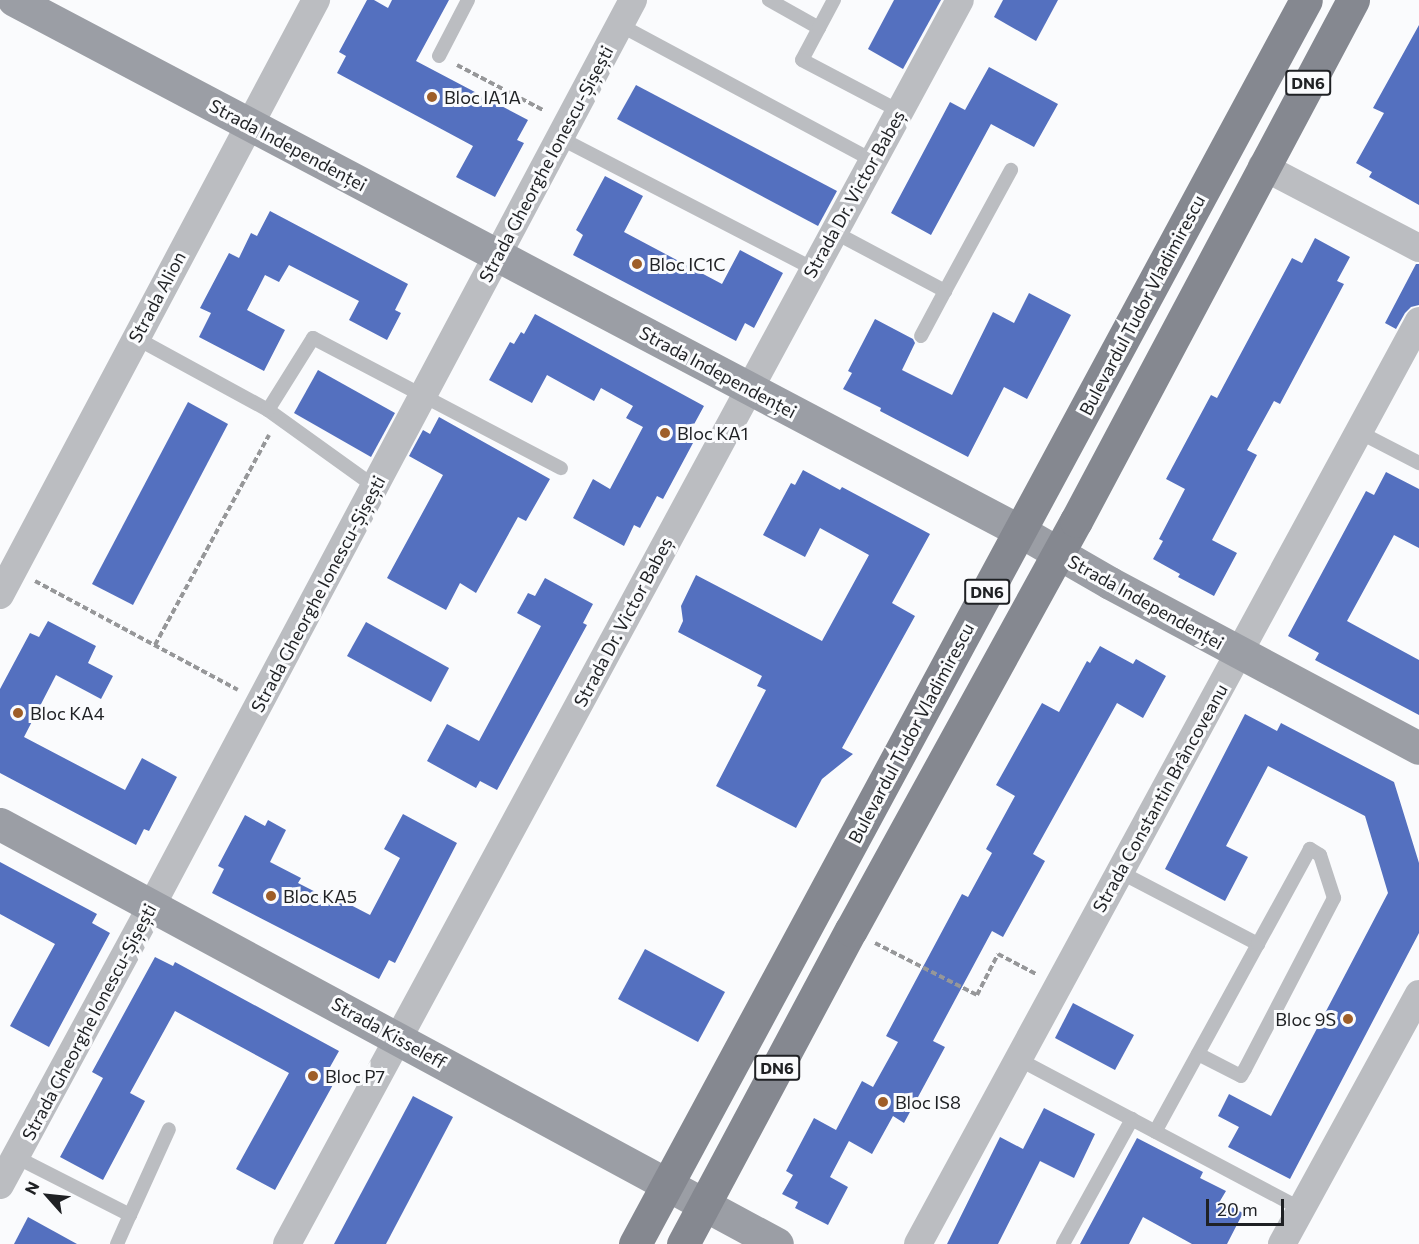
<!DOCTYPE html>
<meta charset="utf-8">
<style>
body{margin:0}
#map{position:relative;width:1419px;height:1244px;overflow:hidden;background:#fafbfd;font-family:Commissioner,sans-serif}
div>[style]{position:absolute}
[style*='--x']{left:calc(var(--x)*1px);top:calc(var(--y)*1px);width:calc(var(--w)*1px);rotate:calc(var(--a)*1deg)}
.building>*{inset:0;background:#5470bf}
.path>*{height:4px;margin-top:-2px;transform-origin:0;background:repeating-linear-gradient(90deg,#969799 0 6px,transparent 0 9px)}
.lane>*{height:14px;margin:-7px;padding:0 7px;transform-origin:7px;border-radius:7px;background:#bbbdc1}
.street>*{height:28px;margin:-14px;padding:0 14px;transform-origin:14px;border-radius:14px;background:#bbbdc1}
.secondary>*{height:33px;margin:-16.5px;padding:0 16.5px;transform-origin:16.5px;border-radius:16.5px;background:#9b9ea5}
.primary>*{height:33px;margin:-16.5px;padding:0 16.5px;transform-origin:16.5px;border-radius:16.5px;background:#858890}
.dots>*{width:16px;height:16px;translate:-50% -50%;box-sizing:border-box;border:3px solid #fafbfd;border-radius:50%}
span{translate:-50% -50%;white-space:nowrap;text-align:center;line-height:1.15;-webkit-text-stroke:6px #fafbfd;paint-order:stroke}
.shield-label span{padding:2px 4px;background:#fafbfd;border:2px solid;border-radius:4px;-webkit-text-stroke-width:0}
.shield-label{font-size:16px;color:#1f2124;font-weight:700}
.poi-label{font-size:18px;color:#1f2124}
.left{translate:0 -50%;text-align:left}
.right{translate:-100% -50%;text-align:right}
.street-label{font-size:18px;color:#1f2124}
.north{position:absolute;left:18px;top:1166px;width:60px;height:60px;-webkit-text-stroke:4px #fafbfd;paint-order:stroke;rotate:297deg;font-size:16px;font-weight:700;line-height:24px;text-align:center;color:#1f2124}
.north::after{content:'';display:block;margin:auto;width:21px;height:27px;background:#1f2124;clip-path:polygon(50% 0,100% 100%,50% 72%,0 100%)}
.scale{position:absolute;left:1206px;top:1199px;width:78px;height:27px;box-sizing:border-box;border:3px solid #1f2124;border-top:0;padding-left:8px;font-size:18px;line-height:21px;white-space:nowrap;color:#1f2124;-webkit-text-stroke:4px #fafbfd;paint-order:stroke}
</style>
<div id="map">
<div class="building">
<i style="clip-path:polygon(367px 0,374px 0,388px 8px,392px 0,449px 0,416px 61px,528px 120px,517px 140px,524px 143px,495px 197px,456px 177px,473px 146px,337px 73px,346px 56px,339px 52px)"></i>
<i style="clip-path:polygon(894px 0,941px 0,903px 69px,868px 49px)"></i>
<i style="clip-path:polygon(1003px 0,1058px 0,1036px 41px,994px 17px)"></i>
<i style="clip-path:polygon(1419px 25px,1419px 205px,1369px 177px,1372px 172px,1356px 163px,1384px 113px,1373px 108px)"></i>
<i style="clip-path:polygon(989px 67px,1058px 104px,1034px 147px,991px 124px,931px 235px,891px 213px,950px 102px,965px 110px)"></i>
<i style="clip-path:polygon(636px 85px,837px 191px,818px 226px,617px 119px)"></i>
<i style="clip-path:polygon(605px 176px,643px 196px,624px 232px,722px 284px,740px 250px,783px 273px,754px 328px,745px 323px,736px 341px,573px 255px,583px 235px,576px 230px)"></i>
<i style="clip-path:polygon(270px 211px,408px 284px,395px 310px,401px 313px,387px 340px,349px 320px,359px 301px,289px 265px,279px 282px,265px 275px,247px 310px,285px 330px,264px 371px,199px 337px,211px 313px,200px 308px,229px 253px,239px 258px,251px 233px,257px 236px)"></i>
<i style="clip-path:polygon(1315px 238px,1350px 257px,1337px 281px,1344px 284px,1280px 404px,1274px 401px,1247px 450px,1257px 455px,1212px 540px,1237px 553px,1214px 596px,1178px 577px,1180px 574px,1153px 559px,1163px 541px,1159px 539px,1185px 489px,1166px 479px,1211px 395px,1217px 398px,1292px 258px,1302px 263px)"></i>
<i style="clip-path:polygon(1416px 264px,1419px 264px,1419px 305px,1411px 307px,1405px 313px,1396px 329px,1385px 323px)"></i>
<i style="clip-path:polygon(1029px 293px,1071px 315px,1027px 399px,1004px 387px,968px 457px,880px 411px,881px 408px,843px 389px,852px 373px,848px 371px,875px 319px,913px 339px,915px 343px,902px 370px,952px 395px,993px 312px,1014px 323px)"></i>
<i style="clip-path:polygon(535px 314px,704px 406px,686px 439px,693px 443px,663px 499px,657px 496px,640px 528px,634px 525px,624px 546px,573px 518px,593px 479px,610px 489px,643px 427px,626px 418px,633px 406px,601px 388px,594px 401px,547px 375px,532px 403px,489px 380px,510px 342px,514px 344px,521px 332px,524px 334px)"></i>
<i style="clip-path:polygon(318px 370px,395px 413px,371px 457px,294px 413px)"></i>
<i style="clip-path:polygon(188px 402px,228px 424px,133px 605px,92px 584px)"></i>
<i style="clip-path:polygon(439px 417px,550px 479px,526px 521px,518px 517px,476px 593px,460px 583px,446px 610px,387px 578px,443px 475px,409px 456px,423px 430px,430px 434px)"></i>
<i style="clip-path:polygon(803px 470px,840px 490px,842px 487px,930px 534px,892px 603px,915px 616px,842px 748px,853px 754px,822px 779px,796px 828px,716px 786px,766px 690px,757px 686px,762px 676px,678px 632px,683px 621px,681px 606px,696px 575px,822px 641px,869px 555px,820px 528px,805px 557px,763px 535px,791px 483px,795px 485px)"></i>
<i style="clip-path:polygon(1386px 472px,1419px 489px,1419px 548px,1394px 535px,1347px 621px,1419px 660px,1419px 715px,1315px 660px,1319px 653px,1288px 636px,1366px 491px,1374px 495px)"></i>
<i style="clip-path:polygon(545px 578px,593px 604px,583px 623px,587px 625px,497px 790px,480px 781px,476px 788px,427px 761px,447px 724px,479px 741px,541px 626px,517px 613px,528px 593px,535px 596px)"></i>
<i style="clip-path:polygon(48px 621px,96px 646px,88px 663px,113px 676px,101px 699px,56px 675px,24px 737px,125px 790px,142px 758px,177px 777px,149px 831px,144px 829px,136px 845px,0 773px,0 689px,30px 633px,39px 637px)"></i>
<i style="clip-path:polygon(366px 622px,449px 668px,431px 702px,347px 656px)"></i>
<i style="clip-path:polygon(1100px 646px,1133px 664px,1136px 659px,1166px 676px,1143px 718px,1117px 703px,1033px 854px,1045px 861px,1003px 937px,992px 931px,933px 1041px,945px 1047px,904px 1123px,893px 1116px,872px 1154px,849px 1141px,830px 1177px,848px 1187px,828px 1225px,795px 1208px,798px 1202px,782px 1194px,793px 1175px,786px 1171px,814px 1118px,836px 1130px,862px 1081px,873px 1087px,898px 1042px,886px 1036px,962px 894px,968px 897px,992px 853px,986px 849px,1015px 796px,996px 785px,1042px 703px,1059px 712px,1087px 661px,1090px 663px)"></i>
<i style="clip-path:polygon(1245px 714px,1277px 731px,1281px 723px,1394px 782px,1419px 863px,1419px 933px,1290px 1179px,1228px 1147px,1239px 1127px,1218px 1116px,1229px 1094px,1271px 1116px,1388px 893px,1365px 816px,1268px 766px,1226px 846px,1248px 857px,1225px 901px,1165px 869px)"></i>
<i style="clip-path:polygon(403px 814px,457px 843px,395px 963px,389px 960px,379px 979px,212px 893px,224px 869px,218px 866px,245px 815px,265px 826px,268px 820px,286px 830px,270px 862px,301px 878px,298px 883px,337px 903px,339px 899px,370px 915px,400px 858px,384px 849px)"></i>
<i style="clip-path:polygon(0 862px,97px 914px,92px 923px,110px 933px,49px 1047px,10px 1026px,55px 944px,0 914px)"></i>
<i style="clip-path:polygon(645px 949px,725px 992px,698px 1042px,618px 999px)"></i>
<i style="clip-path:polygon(155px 957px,173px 966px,175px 962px,339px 1051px,330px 1067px,340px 1072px,275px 1190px,236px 1169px,289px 1073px,175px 1011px,130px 1093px,145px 1101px,103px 1180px,60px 1157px,103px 1078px,92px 1072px)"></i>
<i style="clip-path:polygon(1073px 1003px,1134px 1035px,1115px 1070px,1055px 1038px)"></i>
<i style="clip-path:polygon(413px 1096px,453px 1117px,386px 1244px,334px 1244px)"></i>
<i style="clip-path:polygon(1044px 1108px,1095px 1134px,1074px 1178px,1040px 1161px,998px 1244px,947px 1244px,1000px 1137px,1023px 1149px)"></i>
<i style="clip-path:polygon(1137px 1138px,1203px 1172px,1200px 1178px,1226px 1191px,1220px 1201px,1243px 1213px,1227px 1244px,1192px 1244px,1143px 1217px,1129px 1244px,1080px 1244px)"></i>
<i style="clip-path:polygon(28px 1217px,77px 1244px,14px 1244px)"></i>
</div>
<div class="path">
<i style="--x:457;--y:65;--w:97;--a:27.6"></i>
<i style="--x:35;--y:581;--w:230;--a:28.2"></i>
<i style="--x:155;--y:645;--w:239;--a:-61.5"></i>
<i style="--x:875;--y:943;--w:114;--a:27"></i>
<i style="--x:977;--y:995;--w:46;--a:-62.9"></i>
<i style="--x:998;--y:954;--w:43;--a:27.8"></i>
</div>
<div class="lane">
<i style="--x:769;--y:0;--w:57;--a:29.2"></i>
<i style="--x:819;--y:28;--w:36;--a:118"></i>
<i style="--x:802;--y:60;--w:110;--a:27.7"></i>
<i style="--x:620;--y:25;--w:286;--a:28.2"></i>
<i style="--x:819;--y:28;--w:32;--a:-62"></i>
<i style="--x:439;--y:56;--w:63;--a:-62.6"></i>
<i style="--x:560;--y:138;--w:286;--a:27.3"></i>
<i style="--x:834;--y:232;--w:126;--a:28"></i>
<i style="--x:945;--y:291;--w:138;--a:-61.4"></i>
<i style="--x:921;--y:336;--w:51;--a:-61.9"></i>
<i style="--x:136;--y:338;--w:150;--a:28.6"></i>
<i style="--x:268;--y:410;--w:132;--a:35.7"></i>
<i style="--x:268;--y:410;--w:85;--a:-58"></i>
<i style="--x:313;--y:338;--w:280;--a:27.7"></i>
<i style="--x:1359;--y:432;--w:68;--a:27.3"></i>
<i style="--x:1120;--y:872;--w:156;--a:27.6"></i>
<i style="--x:1258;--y:944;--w:214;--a:118.7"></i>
<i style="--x:1198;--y:1054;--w:48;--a:27.1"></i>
<i style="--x:1241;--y:1076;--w:8;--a:-60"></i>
<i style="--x:1245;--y:1069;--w:193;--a:-62.5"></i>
<i style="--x:1334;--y:898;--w:45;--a:-108"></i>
<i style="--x:1320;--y:855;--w:12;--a:-149"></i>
<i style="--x:1310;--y:849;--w:108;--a:118.7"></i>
<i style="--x:1018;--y:1059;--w:320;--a:27.9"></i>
<i style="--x:16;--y:1157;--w:128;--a:27"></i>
<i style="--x:130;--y:1215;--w:94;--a:-65.6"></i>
<i style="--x:117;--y:1244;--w:32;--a:-66"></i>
<i style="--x:1063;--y:1244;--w:143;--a:-61.1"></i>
</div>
<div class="street">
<i style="--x:1262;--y:166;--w:177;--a:27.6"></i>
<i style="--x:0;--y:595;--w:674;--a:-62.03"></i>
<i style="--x:0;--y:1185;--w:319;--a:-61.5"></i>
<i style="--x:152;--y:905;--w:1025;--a:-62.01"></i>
<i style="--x:287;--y:1244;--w:1414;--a:-61.59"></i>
<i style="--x:918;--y:1244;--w:1050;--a:-61.51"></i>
<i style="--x:1282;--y:1244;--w:285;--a:-61.3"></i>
</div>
<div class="secondary">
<i style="--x:14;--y:0;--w:1138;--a:27.83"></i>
<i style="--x:1020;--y:531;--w:104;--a:30"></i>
<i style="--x:1110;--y:583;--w:350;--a:28.1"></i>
<i style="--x:0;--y:824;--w:883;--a:28.39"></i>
</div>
<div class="primary">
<i style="--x:635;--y:1244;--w:1413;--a:-61.66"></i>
<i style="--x:683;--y:1244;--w:356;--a:-61.9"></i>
<i style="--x:851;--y:930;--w:467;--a:-61.2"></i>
<i style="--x:1076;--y:521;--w:590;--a:-62"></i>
</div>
<div class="dots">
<i style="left:432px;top:97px;background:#9e5e28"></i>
<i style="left:637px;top:264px;background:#9e5e28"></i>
<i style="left:665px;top:433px;background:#9e5e28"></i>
<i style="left:18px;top:713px;background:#9e5e28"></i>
<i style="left:271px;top:896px;background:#9e5e28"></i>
<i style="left:1348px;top:1019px;background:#9e5e28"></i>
<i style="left:313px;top:1076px;background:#9e5e28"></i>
<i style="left:883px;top:1102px;background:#9e5e28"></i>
</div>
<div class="shield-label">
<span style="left:1308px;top:83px">DN6</span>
<span style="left:987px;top:592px">DN6</span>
<span style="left:777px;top:1068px">DN6</span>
</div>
<div class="poi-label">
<span class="left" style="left:444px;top:97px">Bloc IA1A</span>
<span class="left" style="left:649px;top:264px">Bloc IC1C</span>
<span class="left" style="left:677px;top:433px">Bloc KA1</span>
<span class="left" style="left:30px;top:713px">Bloc KA4</span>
<span class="left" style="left:283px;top:896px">Bloc KA5</span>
<span class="right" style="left:1336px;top:1019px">Bloc 9S</span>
<span class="left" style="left:325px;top:1076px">Bloc P7</span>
<span class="left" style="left:895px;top:1102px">Bloc IS8</span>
</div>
<div class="street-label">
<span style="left:288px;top:145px;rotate:28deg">Strada Independenței</span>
<span style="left:546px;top:164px;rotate:-62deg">Strada Gheorghe Ionescu-Șișești</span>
<span style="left:854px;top:194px;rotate:-61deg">Strada Dr. Victor Babeș</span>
<span style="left:157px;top:297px;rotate:-62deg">Strada Alion</span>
<span style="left:1142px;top:305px;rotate:-62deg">Bulevardul Tudor Vladimirescu</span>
<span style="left:718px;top:372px;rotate:28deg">Strada Independenței</span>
<span style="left:318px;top:594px;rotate:-62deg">Strada Gheorghe Ionescu-Șișești</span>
<span style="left:1146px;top:602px;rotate:29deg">Strada Independenței</span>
<span style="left:623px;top:622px;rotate:-62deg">Strada Dr. Victor Babeș</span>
<span style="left:911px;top:733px;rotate:-62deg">Bulevardul Tudor Vladimirescu</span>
<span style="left:1160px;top:798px;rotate:-61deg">Strada Constantin Brâncoveanu</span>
<span style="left:89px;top:1022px;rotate:-62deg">Strada Gheorghe Ionescu-Șișești</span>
<span style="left:389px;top:1033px;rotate:29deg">Strada Kisseleff</span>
</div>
<div class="north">N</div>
<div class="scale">20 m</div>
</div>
